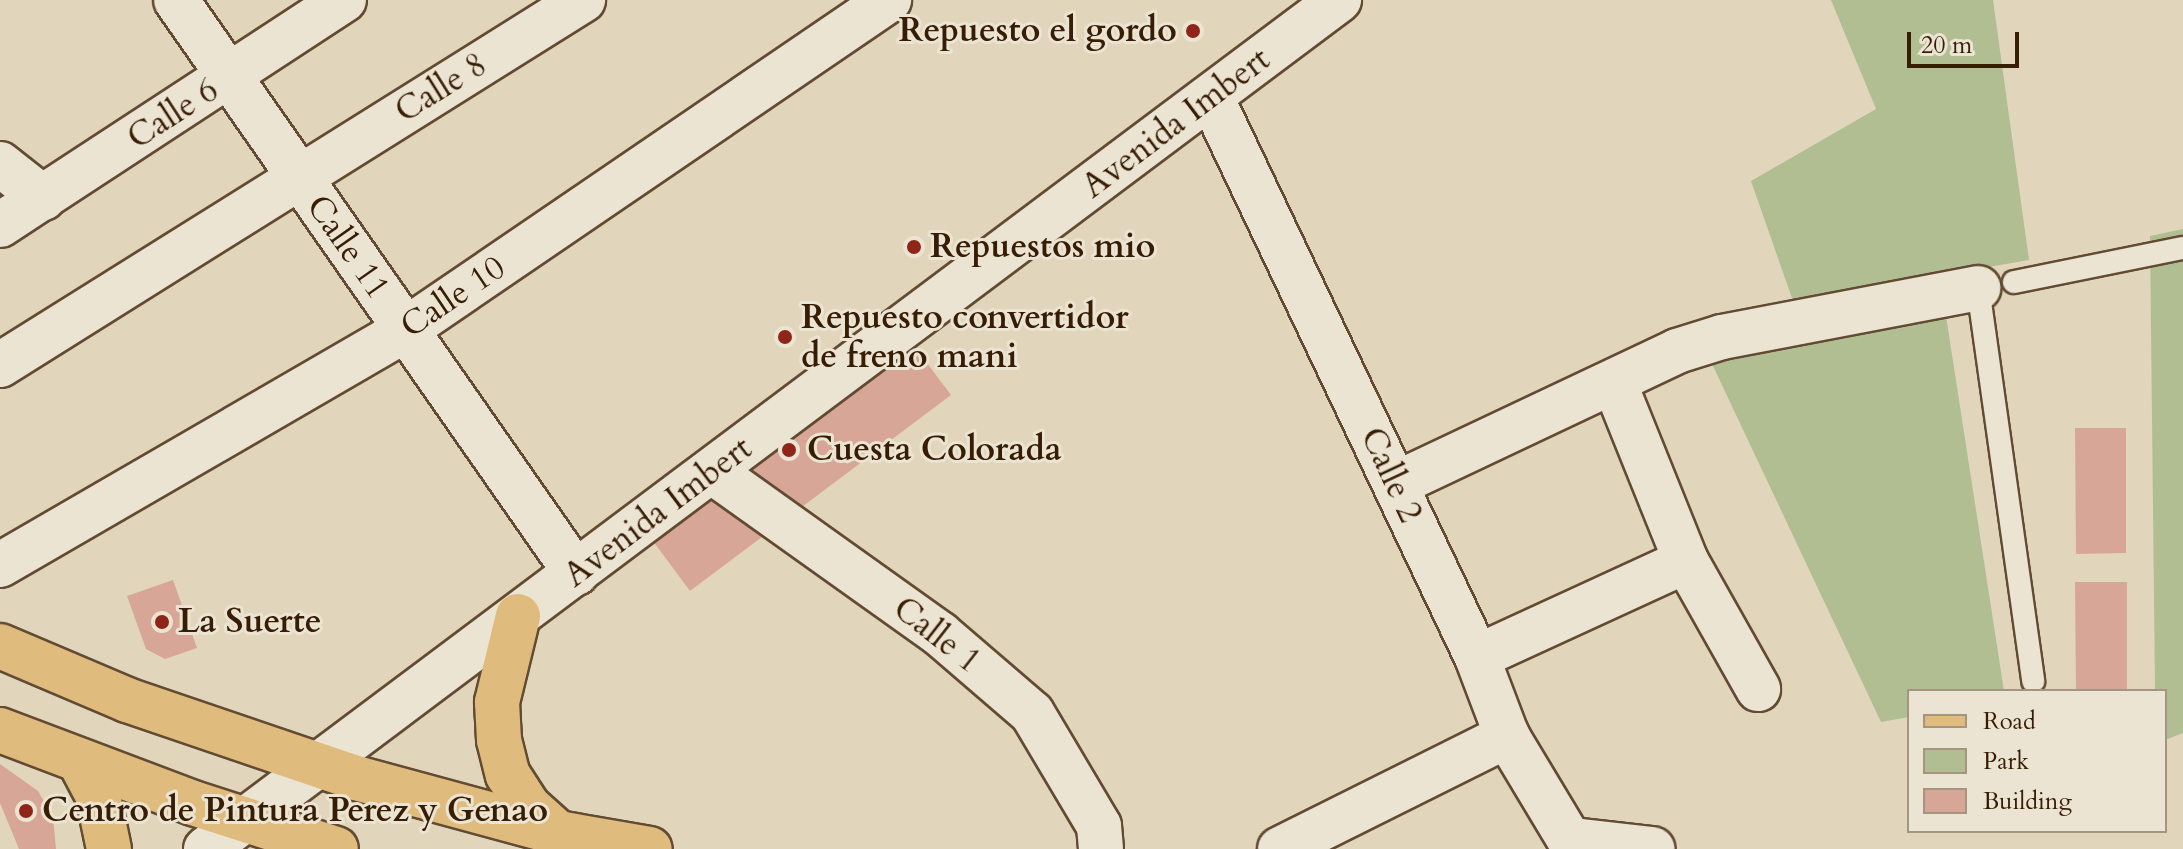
<!DOCTYPE html>
<style>
body{margin:0}
#map{position:relative;width:2183px;height:849px;overflow:hidden;background:#e1d6bb;font-family:Cardo,serif}
div>[style]{position:absolute}
[style*='--x']{left:calc(var(--x)*1px);top:calc(var(--y)*1px);width:calc(var(--w)*1px);rotate:calc(var(--a)*1deg)}
.green>*{inset:0;background:#b0be92}
.building>*{inset:0;background:#d7a697}
.roads{filter:drop-shadow(2px 0 #624b32) drop-shadow(-2px 0 #624b32) drop-shadow(0 2px #624b32) drop-shadow(0 -2px #624b32)}
.service>*{height:22px;margin:-11px;padding:0 11px;transform-origin:11px;border-radius:11px;background:#ece4d3}
.minor>*{height:44px;margin:-22px;padding:0 22px;transform-origin:22px;border-radius:22px;background:#ece4d3}
.secondary>*{height:44px;margin:-22px;padding:0 22px;transform-origin:22px;border-radius:22px;background:#ece4d3}
.primary>*{height:44px;margin:-22px;padding:0 22px;transform-origin:22px;border-radius:22px;background:#e0bb7e}
.dots>*{width:22px;height:22px;translate:-50% -50%;box-sizing:border-box;border:4px solid #ece4d3;border-radius:50%}
span{translate:-50% -50%;white-space:nowrap;text-align:center;line-height:1.15;-webkit-text-stroke:6px #ece4d3;paint-order:stroke}
.poi-label{font-size:34px;color:#371d04;font-weight:700}
.right{translate:-100% -50%;text-align:right}
.left{translate:0 -50%;text-align:left}
.street-label{font-size:34px;color:#371d04}
.legend{position:absolute;left:1907px;top:689px;width:260px;height:144px;box-sizing:border-box;background:#ece4d3;border:2px solid #a49480;margin:0;padding:10px 14px;list-style:none;font-size:24px;color:#371d04}
.legend li{display:flex;align-items:center;gap:16px;height:40px}
.legend b{width:40px;border:2px solid #a49480}
.scale{position:absolute;left:1907px;top:32px;width:112px;height:36px;box-sizing:border-box;border:4px solid #371d04;border-top:0;padding-left:10px;font-size:24px;line-height:28px;white-space:nowrap;color:#371d04;-webkit-text-stroke:6px #ece4d3;paint-order:stroke}
</style>
<div id="map">
<div class="green">
<i style="clip-path:polygon(1831px 0,1993px 0,2029px 260px,1793px 301px,1751px 181px,1876px 109px)"></i>
<i style="clip-path:polygon(2183px 229px,2183px 733px,2165px 740px,2165px 691px,2155px 691px,2150px 236px)"></i>
<i style="clip-path:polygon(1946px 316px,2004px 691px,1909px 691px,1909px 717px,1881px 722px,1712px 364px)"></i>
</div>
<div class="building">
<i style="clip-path:polygon(887px 310px,951px 395px,690px 591px,627px 506px)"></i>
<i style="clip-path:polygon(2075px 428px,2126px 428px,2126px 553px,2076px 554px)"></i>
<i style="clip-path:polygon(173px 580px,197px 648px,165px 659px,146px 649px,127px 596px)"></i>
<i style="clip-path:polygon(2075px 582px,2127px 582px,2127px 691px,2076px 691px)"></i>
<i style="clip-path:polygon(0 764px,38px 791px,53px 817px,56px 849px,19px 849px,0 803px)"></i>
</div>
<div class="roads">
<div class="service">
<i style="--x:2014;--y:282;--w:172;--a:-11.4"></i>
<i style="--x:1978;--y:288;--w:397;--a:82"></i>
</div>
<div class="minor">
<i style="--x:176;--y:0;--w:699;--a:55.08"></i>
<i style="--x:1211;--y:97;--w:620;--a:64.59"></i>
<i style="--x:1477;--y:657;--w:85;--a:69.2"></i>
<i style="--x:1507;--y:736;--w:132;--a:59"></i>
<i style="--x:0;--y:164;--w:55;--a:38.3"></i>
<i style="--x:0;--y:225;--w:411;--a:-33.2"></i>
<i style="--x:0;--y:365;--w:688;--a:-32.05"></i>
<i style="--x:1614;--y:382;--w:193;--a:68.1"></i>
<i style="--x:1686;--y:561;--w:147;--a:60.6"></i>
<i style="--x:713;--y:472;--w:279;--a:35.5"></i>
<i style="--x:940;--y:634;--w:121;--a:40.7"></i>
<i style="--x:1032;--y:713;--w:131;--a:59.3"></i>
<i style="--x:1099;--y:826;--w:23;--a:85"></i>
<i style="--x:1396;--y:484;--w:311;--a:-25.3"></i>
<i style="--x:1677;--y:351;--w:47;--a:-17.3"></i>
<i style="--x:1722;--y:337;--w:261;--a:-10.8"></i>
<i style="--x:0;--y:565;--w:468;--a:-30.1"></i>
<i style="--x:405;--y:330;--w:586;--a:-34.29"></i>
<i style="--x:1477;--y:657;--w:230;--a:-24.7"></i>
<i style="--x:1573;--y:840;--w:80;--a:6.5"></i>
<i style="--x:1280;--y:849;--w:254;--a:-26.5"></i>
</div>
<div class="secondary">
<i style="--x:206;--y:849;--w:1416;--a:-36.85"></i>
</div>
<div class="primary">
<i style="--x:518;--y:616;--w:89;--a:103.7"></i>
<i style="--x:497;--y:702;--w:38;--a:87"></i>
<i style="--x:499;--y:740;--w:36;--a:76"></i>
<i style="--x:508;--y:775;--w:38;--a:57"></i>
<i style="--x:529;--y:807;--w:39;--a:42"></i>
<i style="--x:0;--y:646;--w:138;--a:23"></i>
<i style="--x:127;--y:700;--w:242;--a:18.8"></i>
<i style="--x:356;--y:778;--w:209;--a:15.2"></i>
<i style="--x:558;--y:833;--w:93;--a:9.9"></i>
<i style="--x:0;--y:730;--w:206;--a:20.7"></i>
<i style="--x:193;--y:803;--w:150;--a:17.8"></i>
<i style="--x:80;--y:762;--w:38;--a:62"></i>
<i style="--x:98;--y:796;--w:54;--a:78.3"></i>
</div>
</div>
<div class="dots">
<i style="left:1193px;top:31px;background:#8f2418"></i>
<i style="left:914px;top:247px;background:#8f2418"></i>
<i style="left:785px;top:337px;background:#8f2418"></i>
<i style="left:789px;top:450px;background:#8f2418"></i>
<i style="left:162px;top:622px;background:#8f2418"></i>
<i style="left:26px;top:811px;background:#8f2418"></i>
</div>
<div class="poi-label">
<span class="right" style="left:1177px;top:31px">Repuesto el gordo</span>
<span class="left" style="left:930px;top:247px">Repuestos mio</span>
<span class="left" style="left:801px;top:337px">Repuesto convertidor<br>de freno mani</span>
<span class="left" style="left:807px;top:450px">Cuesta Colorada</span>
<span class="left" style="left:178px;top:622px">La Suerte</span>
<span class="left" style="left:42px;top:811px">Centro de Pintura Perez y Genao</span>
</div>
<div class="street-label">
<span style="left:441px;top:88px;rotate:-32deg">Calle 8</span>
<span style="left:173px;top:114px;rotate:-33deg">Calle 6</span>
<span style="left:1176px;top:123px;rotate:-37deg">Avenida Imbert</span>
<span style="left:348px;top:247px;rotate:55deg">Calle 11</span>
<span style="left:453px;top:297px;rotate:-34deg">Calle 10</span>
<span style="left:1391px;top:475px;rotate:65deg">Calle 2</span>
<span style="left:658px;top:512px;rotate:-37deg">Avenida Imbert</span>
<span style="left:937px;top:635px;rotate:38deg">Calle 1</span>
</div>
<ul class="legend">
<li><b style="height:10px;background:#e0bb7e"></b>Road</li>
<li><b style="height:22px;background:#b0be92"></b>Park</li>
<li><b style="height:22px;background:#d7a697"></b>Building</li>
</ul>
<div class="scale">20 m</div>
</div>
